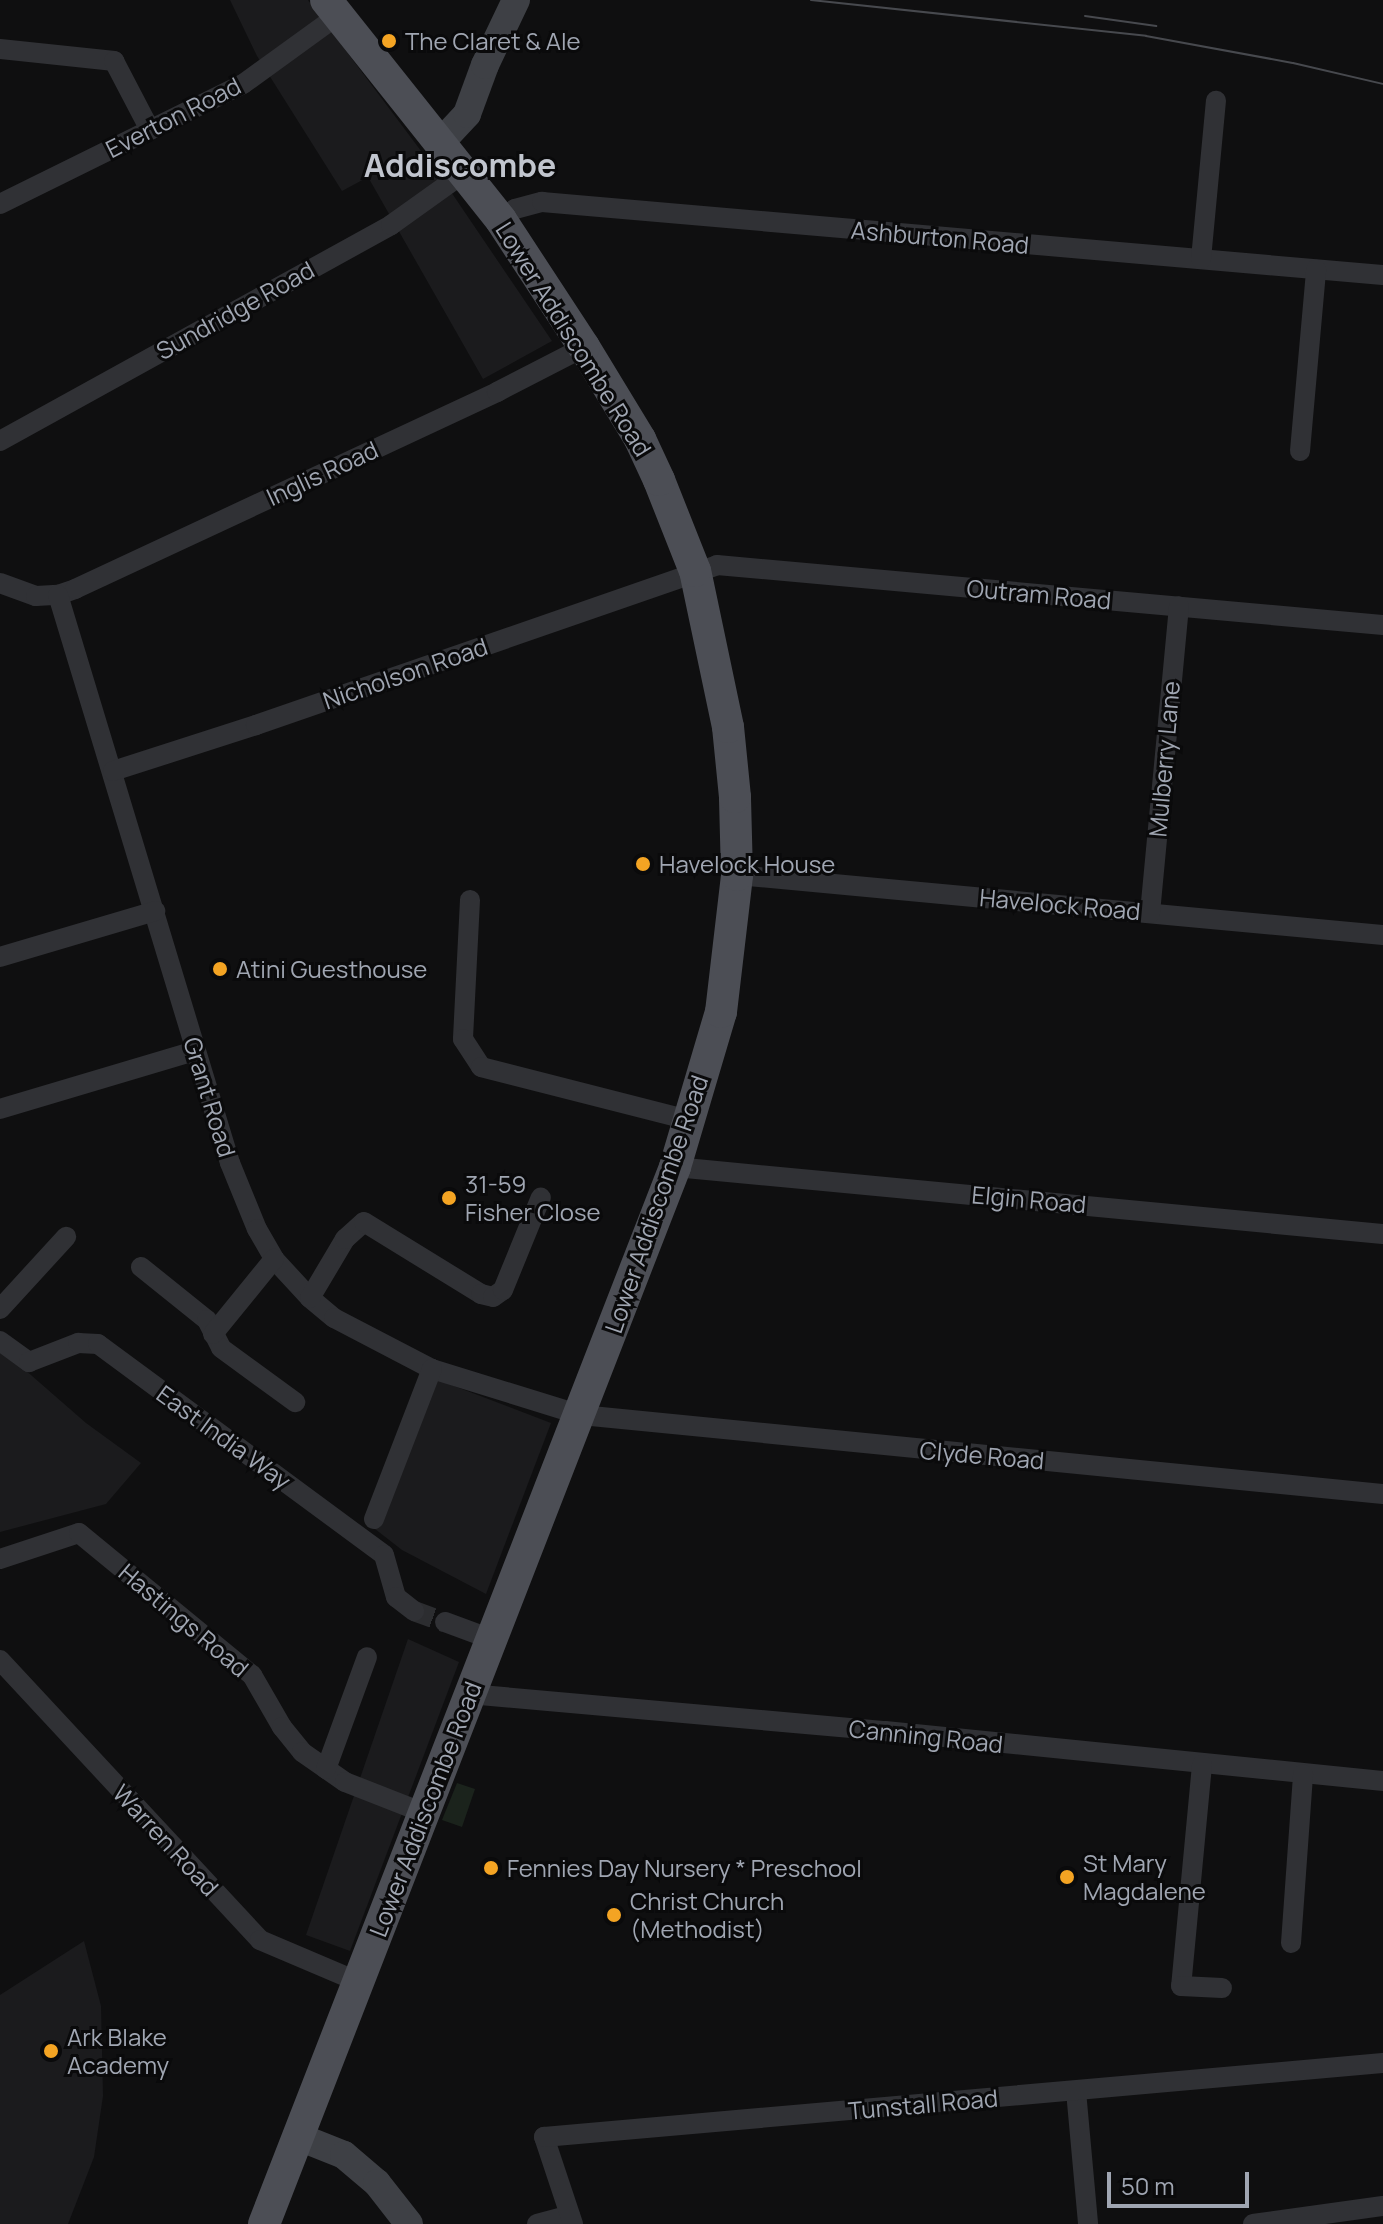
<!DOCTYPE html>
<style>
body{margin:0}
#map{position:relative;width:1383px;height:2224px;overflow:hidden;background:#0f0f10;font-family:Manrope,sans-serif}
div>[style]{position:absolute}
[style*='--x']{left:calc(var(--x)*1px);top:calc(var(--y)*1px);width:calc(var(--w)*1px);rotate:calc(var(--a)*1deg)}
.built>*{inset:0;background:#1b1b1d}
.green>*{inset:0;background:#1b231c}
.street-tunnel>*{height:20px;margin-top:-10px;transform-origin:0;background:repeating-linear-gradient(90deg,#2c2d30 0 20px,transparent 0 30px)}
.street>*{height:20px;margin:-10px;padding:0 10px;transform-origin:10px;border-radius:10px;background:#303135}
.secondary>*{height:28px;margin:-14px;padding:0 14px;transform-origin:14px;border-radius:14px;background:#3e4045}
.primary>*{height:32px;margin:-16px;padding:0 16px;transform-origin:16px;border-radius:16px;background:#4c4e55}
.tram>*{height:2px;margin:-1px;padding:0 1px;transform-origin:1px;border-radius:1px;background:#47494e}
.dots>*{width:22px;height:22px;translate:-50% -50%;box-sizing:border-box;border:4px solid #0a0a0b;border-radius:50%}
span{translate:-50% -50%;white-space:nowrap;text-align:center;line-height:1.15;-webkit-text-stroke:6px #0a0a0b;paint-order:stroke}
.poi-label{font-size:24px;color:#a0a6b2}
.left{translate:0 -50%;text-align:left}
.street-label{font-size:24px;color:#a0a6b2}
.district-label{font-size:32px;color:#c1c5ce;font-weight:700}
.scale{position:absolute;left:1107px;top:2172px;width:142px;height:36px;box-sizing:border-box;border:4px solid #a0a6b2;border-top:0;padding-left:10px;font-size:24px;line-height:28px;white-space:nowrap;color:#a0a6b2;-webkit-text-stroke:6px #0a0a0b;paint-order:stroke}
</style>
<div id="map">
<div class="built">
<i style="clip-path:polygon(230px 0,308px 0,445px 183px,552px 341px,483px 379px,368px 177px,342px 191px,257px 56px)"></i>
<i style="clip-path:polygon(0 1348px,86px 1423px,141px 1463px,106px 1504px,0 1532px)"></i>
<i style="clip-path:polygon(433px 1378px,551px 1423px,486px 1594px,402px 1550px,375px 1529px)"></i>
<i style="clip-path:polygon(408px 1639px,459px 1662px,350px 1951px,306px 1935px)"></i>
<i style="clip-path:polygon(84px 1941px,101px 2006px,103px 2096px,94px 2157px,68px 2224px,0 2224px,0 1995px)"></i>
</div>
<div class="green">
<i style="clip-path:polygon(457px 1783px,475px 1789px,462px 1827px,442px 1820px)"></i>
</div>
<div class="street-tunnel">
<i style="--x:414;--y:1611;--w:33;--a:20"></i>
</div>
<div class="street">
<i style="--x:0;--y:49;--w:115;--a:6"></i>
<i style="--x:114;--y:61;--w:78;--a:62.4"></i>
<i style="--x:0;--y:204;--w:271;--a:-26.3"></i>
<i style="--x:243;--y:84;--w:116;--a:-35.9"></i>
<i style="--x:501;--y:220;--w:18;--a:-38"></i>
<i style="--x:515;--y:209;--w:28;--a:-15"></i>
<i style="--x:542;--y:202;--w:844;--a:4.96"></i>
<i style="--x:1201;--y:259;--w:159;--a:-84.6"></i>
<i style="--x:0;--y:441;--w:447;--a:-28.9"></i>
<i style="--x:391;--y:225;--w:91;--a:-35.6"></i>
<i style="--x:1300;--y:451;--w:182;--a:-84.9"></i>
<i style="--x:0;--y:583;--w:38;--a:20"></i>
<i style="--x:36;--y:596;--w:22;--a:-3"></i>
<i style="--x:58;--y:595;--w:18;--a:-19"></i>
<i style="--x:75;--y:589;--w:466;--a:-25"></i>
<i style="--x:497;--y:392;--w:98;--a:-27.3"></i>
<i style="--x:58;--y:595;--w:593;--a:73.15"></i>
<i style="--x:230;--y:1163;--w:71;--a:67.8"></i>
<i style="--x:257;--y:1229;--w:34;--a:60"></i>
<i style="--x:274;--y:1259;--w:53;--a:47.3"></i>
<i style="--x:310;--y:1298;--w:31;--a:40"></i>
<i style="--x:334;--y:1318;--w:110;--a:27.5"></i>
<i style="--x:432;--y:1369;--w:156;--a:17.2"></i>
<i style="--x:581;--y:1415;--w:806;--a:5.63"></i>
<i style="--x:113;--y:771;--w:150;--a:-17.8"></i>
<i style="--x:256;--y:725;--w:488;--a:-19.1"></i>
<i style="--x:717;--y:565;--w:669;--a:5.15"></i>
<i style="--x:737;--y:875;--w:649;--a:5.31"></i>
<i style="--x:470;--y:900;--w:139;--a:92.9"></i>
<i style="--x:463;--y:1039;--w:33;--a:57"></i>
<i style="--x:481;--y:1067;--w:215;--a:14.3"></i>
<i style="--x:1150;--y:913;--w:308;--a:-84.6"></i>
<i style="--x:0;--y:957;--w:162;--a:-16.5"></i>
<i style="--x:0;--y:1109;--w:203;--a:-16.6"></i>
<i style="--x:675;--y:1167;--w:711;--a:5.41"></i>
<i style="--x:141;--y:1267;--w:85;--a:38.8"></i>
<i style="--x:207;--y:1320;--w:31;--a:63"></i>
<i style="--x:221;--y:1348;--w:92;--a:36.1"></i>
<i style="--x:310;--y:1298;--w:69;--a:-59.3"></i>
<i style="--x:345;--y:1239;--w:25;--a:-42"></i>
<i style="--x:364;--y:1222;--w:137;--a:31.6"></i>
<i style="--x:481;--y:1294;--w:12;--a:14"></i>
<i style="--x:493;--y:1297;--w:12;--a:-35"></i>
<i style="--x:503;--y:1290;--w:100;--a:-67.8"></i>
<i style="--x:0;--y:1309;--w:98;--a:-47.5"></i>
<i style="--x:213;--y:1334;--w:97;--a:-50.9"></i>
<i style="--x:0;--y:1341;--w:36;--a:36"></i>
<i style="--x:29;--y:1362;--w:53;--a:-21.2"></i>
<i style="--x:78;--y:1343;--w:20;--a:3"></i>
<i style="--x:98;--y:1344;--w:355;--a:36.4"></i>
<i style="--x:384;--y:1555;--w:44;--a:74.1"></i>
<i style="--x:396;--y:1597;--w:23;--a:38"></i>
<i style="--x:374;--y:1519;--w:161;--a:-68.9"></i>
<i style="--x:0;--y:1559;--w:83;--a:-18.2"></i>
<i style="--x:79;--y:1533;--w:224;--a:39.4"></i>
<i style="--x:252;--y:1675;--w:60;--a:60"></i>
<i style="--x:282;--y:1727;--w:32;--a:51"></i>
<i style="--x:302;--y:1752;--w:52;--a:34.9"></i>
<i style="--x:345;--y:1782;--w:85;--a:21.4"></i>
<i style="--x:445;--y:1622;--w:49;--a:20.3"></i>
<i style="--x:0;--y:1660;--w:382;--a:47.1"></i>
<i style="--x:260;--y:1940;--w:108;--a:23"></i>
<i style="--x:469;--y:1694;--w:418;--a:5.1"></i>
<i style="--x:885;--y:1731;--w:501;--a:5.73"></i>
<i style="--x:1202;--y:1765;--w:222;--a:95.4"></i>
<i style="--x:1181;--y:1986;--w:41;--a:2.8"></i>
<i style="--x:326;--y:1769;--w:119;--a:-69.9"></i>
<i style="--x:1291;--y:1943;--w:169;--a:-85.9"></i>
<i style="--x:1076;--y:2091;--w:134;--a:84.8"></i>
<i style="--x:537;--y:2224;--w:34;--a:-15"></i>
<i style="--x:573;--y:2224;--w:92;--a:-108.4"></i>
<i style="--x:544;--y:2137;--w:842;--a:-5.04"></i>
<i style="--x:1253;--y:2224;--w:131;--a:-7.9"></i>
</div>
<div class="secondary">
<i style="--x:441;--y:142;--w:38;--a:-47"></i>
<i style="--x:467;--y:114;--w:52;--a:-69.8"></i>
<i style="--x:485;--y:65;--w:72;--a:-64.5"></i>
<i style="--x:299;--y:2137;--w:48;--a:21.8"></i>
<i style="--x:344;--y:2155;--w:43;--a:40.3"></i>
<i style="--x:377;--y:2183;--w:52;--a:52"></i>
</div>
<div class="primary">
<i style="--x:264;--y:2224;--w:1134;--a:-68.75"></i>
<i style="--x:675;--y:1167;--w:162;--a:-73.5"></i>
<i style="--x:721;--y:1012;--w:138;--a:-83.3"></i>
<i style="--x:737;--y:875;--w:78;--a:-91.5"></i>
<i style="--x:735;--y:797;--w:70;--a:-95.7"></i>
<i style="--x:728;--y:727;--w:159;--a:-101.9"></i>
<i style="--x:695;--y:571;--w:98;--a:-111.6"></i>
<i style="--x:659;--y:480;--w:45;--a:-114.9"></i>
<i style="--x:640;--y:439;--w:108;--a:-121.3"></i>
<i style="--x:584;--y:347;--w:152;--a:-123.2"></i>
<i style="--x:501;--y:220;--w:281;--a:-128.5"></i>
</div>
<div class="tram">
<i style="--x:811;--y:0;--w:337;--a:6.1"></i>
<i style="--x:1146;--y:36;--w:149;--a:10.4"></i>
<i style="--x:1293;--y:63;--w:92;--a:13.1"></i>
<i style="--x:1085;--y:16;--w:72;--a:8"></i>
</div>
<div class="dots">
<i style="left:389px;top:41px;background:#f4a423"></i>
<i style="left:643px;top:864px;background:#f4a423"></i>
<i style="left:220px;top:969px;background:#f4a423"></i>
<i style="left:449px;top:1198px;background:#f4a423"></i>
<i style="left:491px;top:1868px;background:#f4a423"></i>
<i style="left:1067px;top:1877px;background:#f4a423"></i>
<i style="left:614px;top:1915px;background:#f4a423"></i>
<i style="left:51px;top:2051px;background:#f4a423"></i>
</div>
<div class="poi-label">
<span class="left" style="left:405px;top:41px">The Claret &amp; Ale</span>
<span class="left" style="left:659px;top:864px">Havelock House</span>
<span class="left" style="left:236px;top:969px">Atini Guesthouse</span>
<span class="left" style="left:465px;top:1198px">31-59<br>Fisher Close</span>
<span class="left" style="left:1083px;top:1877px">St Mary<br>Magdalene</span>
<span class="left" style="left:507px;top:1868px">Fennies Day Nursery * Preschool</span>
<span class="left" style="left:630px;top:1915px">Christ Church<br>(Methodist)</span>
<span class="left" style="left:67px;top:2051px">Ark Blake<br>Academy</span>
</div>
<div class="street-label">
<span style="left:173px;top:117px;rotate:-27deg">Everton Road</span>
<span style="left:940px;top:237px;rotate:5deg">Ashburton Road</span>
<span style="left:235px;top:310px;rotate:-29deg">Sundridge Road</span>
<span style="left:574px;top:339px;rotate:58deg">Lower Addiscombe Road</span>
<span style="left:322px;top:473px;rotate:-25deg">Inglis Road</span>
<span style="left:1039px;top:594px;rotate:5deg">Outram Road</span>
<span style="left:405px;top:673px;rotate:-19deg">Nicholson Road</span>
<span style="left:1164px;top:759px;rotate:-85deg">Mulberry Lane</span>
<span style="left:1060px;top:904px;rotate:5deg">Havelock Road</span>
<span style="left:210px;top:1097px;rotate:73deg">Grant Road</span>
<span style="left:1029px;top:1199px;rotate:5deg">Elgin Road</span>
<span style="left:656px;top:1204px;rotate:-71deg">Lower Addiscombe Road</span>
<span style="left:224px;top:1437px;rotate:36deg">East India Way</span>
<span style="left:982px;top:1455px;rotate:5deg">Clyde Road</span>
<span style="left:184px;top:1620px;rotate:40deg">Hastings Road</span>
<span style="left:926px;top:1736px;rotate:6deg">Canning Road</span>
<span style="left:425px;top:1809px;rotate:-69deg">Lower Addiscombe Road</span>
<span style="left:166px;top:1840px;rotate:47deg">Warren Road</span>
<span style="left:923px;top:2104px;rotate:-5deg">Tunstall Road</span>
</div>
<div class="district-label">
<span style="left:460px;top:165px">Addiscombe</span>
</div>
<div class="scale">50 m</div>
</div>
